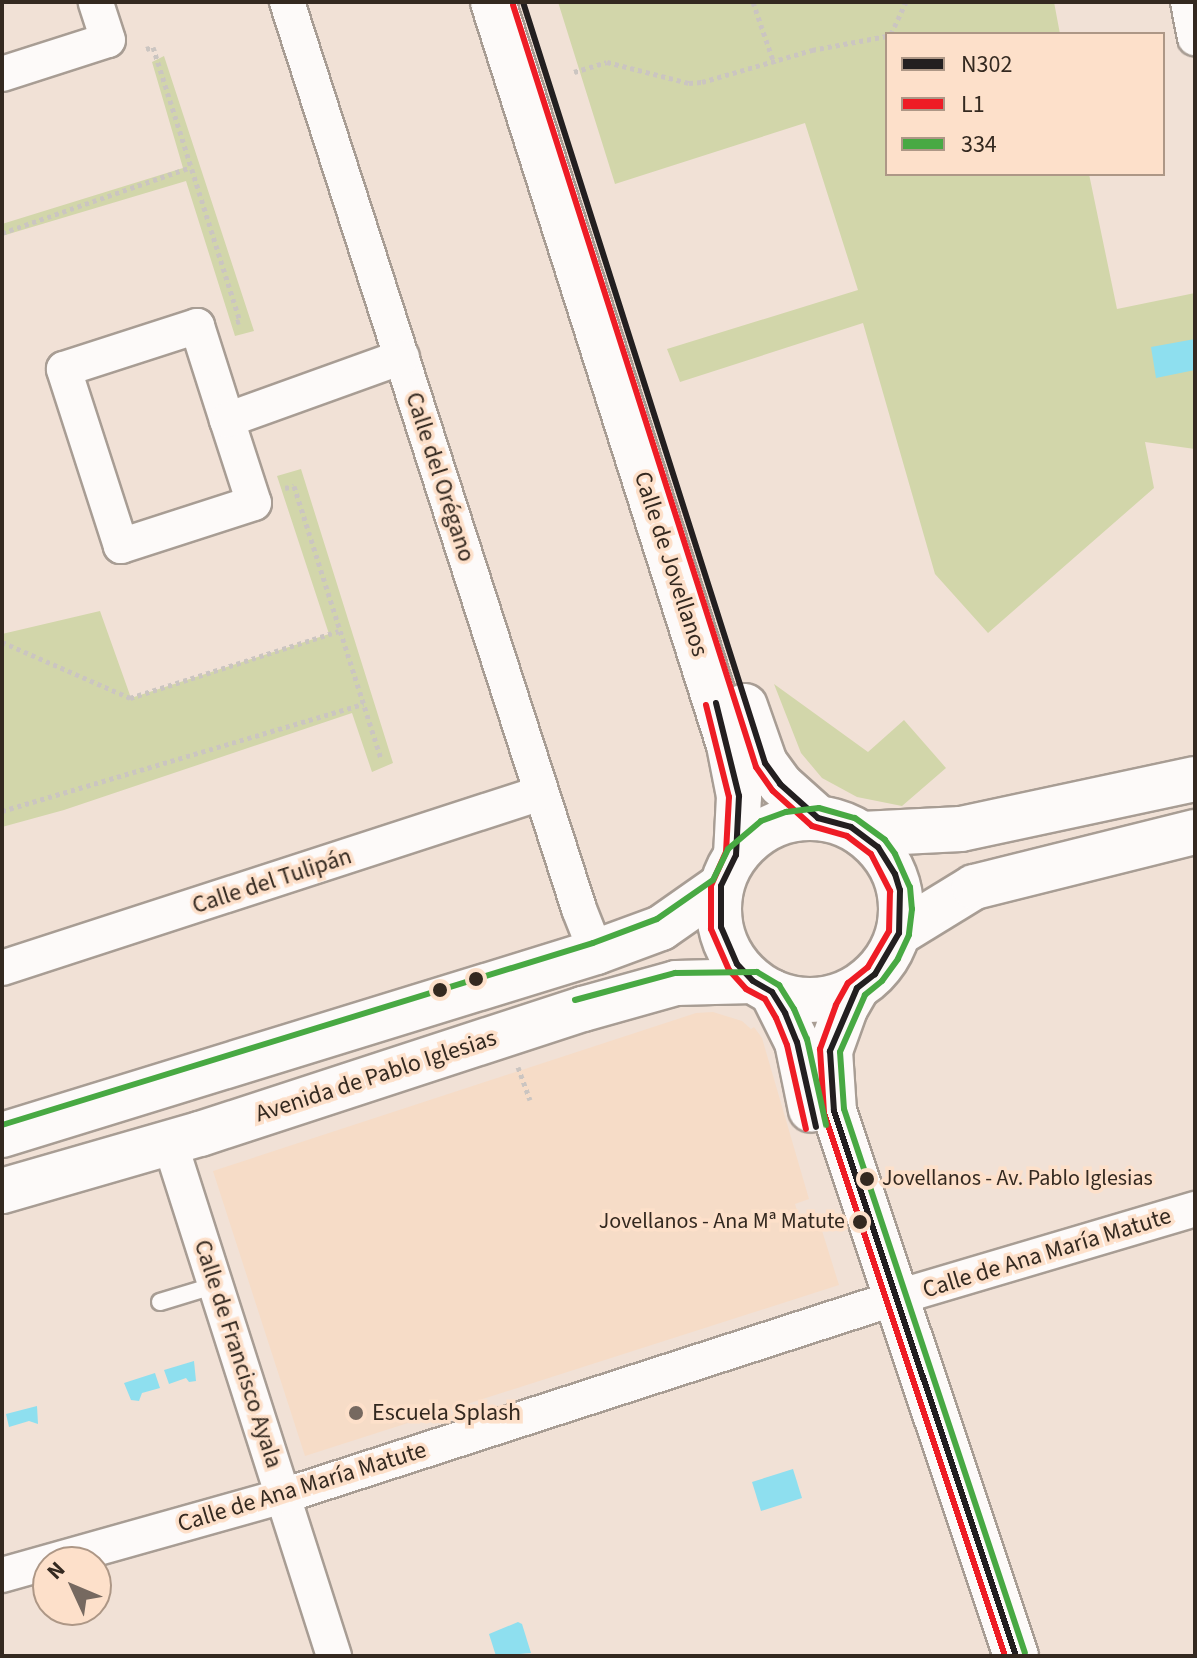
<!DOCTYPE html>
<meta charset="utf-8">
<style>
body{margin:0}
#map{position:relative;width:1197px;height:1658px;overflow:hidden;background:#f1e1d6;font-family:"Source Sans 3",sans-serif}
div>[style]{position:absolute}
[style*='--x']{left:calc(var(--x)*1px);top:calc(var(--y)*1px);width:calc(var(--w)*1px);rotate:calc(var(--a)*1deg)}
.built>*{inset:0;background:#f6dcc7}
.green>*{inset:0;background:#d2d6aa}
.water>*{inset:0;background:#8edfef}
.path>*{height:5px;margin-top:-2.5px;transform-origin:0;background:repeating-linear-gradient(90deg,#cbc5c1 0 4px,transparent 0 8px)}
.roads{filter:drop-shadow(2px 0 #a89d94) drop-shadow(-2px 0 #a89d94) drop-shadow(0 2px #a89d94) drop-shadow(0 -2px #a89d94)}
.lane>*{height:16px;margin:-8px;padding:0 8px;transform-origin:8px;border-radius:8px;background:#fdfaf9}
.street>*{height:34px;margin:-17px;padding:0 17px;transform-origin:17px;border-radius:17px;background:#fdfaf9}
.secondary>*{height:44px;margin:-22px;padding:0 22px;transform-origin:22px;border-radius:22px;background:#fdfaf9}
.secondary>.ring{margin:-22px;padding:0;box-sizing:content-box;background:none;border:44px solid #fdfaf9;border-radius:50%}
.bus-1>*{height:6px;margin:-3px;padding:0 3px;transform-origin:3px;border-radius:3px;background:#231f20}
.bus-2>*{height:6px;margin:-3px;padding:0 3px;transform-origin:3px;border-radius:3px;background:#ee1c25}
.bus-3>*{height:6px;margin:-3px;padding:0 3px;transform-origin:3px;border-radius:3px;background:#48a943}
.dots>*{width:22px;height:22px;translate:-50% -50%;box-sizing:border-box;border:4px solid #fde0ca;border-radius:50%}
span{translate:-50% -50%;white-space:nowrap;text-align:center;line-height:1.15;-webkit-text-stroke:7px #fde0ca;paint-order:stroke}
.bus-label{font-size:22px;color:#342920}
.left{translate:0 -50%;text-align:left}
.right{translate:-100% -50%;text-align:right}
.street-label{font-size:24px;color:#342920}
.poi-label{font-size:24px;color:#342920}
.frame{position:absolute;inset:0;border:4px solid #342920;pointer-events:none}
.legend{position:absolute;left:885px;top:32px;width:280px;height:144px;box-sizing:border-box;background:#fde0ca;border:2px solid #ad9786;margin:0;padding:10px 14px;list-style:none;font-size:24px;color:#342920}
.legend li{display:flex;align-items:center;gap:16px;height:40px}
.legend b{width:40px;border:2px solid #ad9786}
.north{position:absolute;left:32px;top:1546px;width:80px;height:80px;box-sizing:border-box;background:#fde0ca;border:2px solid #ad9786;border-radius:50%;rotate:314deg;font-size:22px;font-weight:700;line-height:32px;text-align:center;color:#342920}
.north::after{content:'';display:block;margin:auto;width:28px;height:36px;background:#766960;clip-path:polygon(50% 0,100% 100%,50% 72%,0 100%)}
</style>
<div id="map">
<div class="built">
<i style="clip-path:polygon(713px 1012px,742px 1021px,751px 1029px,754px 1027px,762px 1038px,809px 1199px,795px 1204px,802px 1226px,819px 1221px,839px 1285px,305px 1456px,213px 1171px,696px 1013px)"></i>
</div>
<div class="green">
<i style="clip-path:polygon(558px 2px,1054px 2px,1060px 34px,887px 34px,887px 174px,1089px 174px,1117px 309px,1195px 293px,1195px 449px,1145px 442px,1154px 488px,988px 633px,935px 574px,863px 323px,680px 382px,667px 349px,858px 290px,805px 123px,615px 184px)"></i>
<i style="clip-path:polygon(164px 56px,254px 331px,235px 336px,186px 181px,2px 236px,2px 224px,183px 168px,152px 62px)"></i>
<i style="clip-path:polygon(301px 469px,393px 763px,372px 772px,352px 713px,64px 810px,2px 827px,2px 634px,100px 611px,131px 698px,329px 634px,277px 476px)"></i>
<i style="clip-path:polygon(774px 684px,868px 752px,904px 720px,946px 768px,902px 806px,857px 797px,822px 778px,801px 753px)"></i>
</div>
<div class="water">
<i style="clip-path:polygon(1195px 339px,1195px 370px,1156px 378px,1151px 347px)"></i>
<i style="clip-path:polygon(194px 1361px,196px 1381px,189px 1382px,186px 1378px,169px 1384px,164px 1370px)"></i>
<i style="clip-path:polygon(155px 1373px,160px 1388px,142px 1393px,139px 1401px,131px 1400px,124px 1383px)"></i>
<i style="clip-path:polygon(37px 1406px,38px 1424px,29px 1421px,9px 1427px,6px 1414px)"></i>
<i style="clip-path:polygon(793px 1469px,802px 1498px,761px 1511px,752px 1482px)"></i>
<i style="clip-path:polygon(518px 1622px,522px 1624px,531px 1653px,496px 1656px,489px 1634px)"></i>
</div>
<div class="path">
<i style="--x:753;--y:2;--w:65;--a:71"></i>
<i style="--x:891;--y:34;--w:35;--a:-65"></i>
<i style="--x:146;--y:49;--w:7;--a:-16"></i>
<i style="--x:153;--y:47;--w:287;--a:72.4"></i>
<i style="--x:240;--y:321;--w:6;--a:162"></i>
<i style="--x:574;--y:72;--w:34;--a:-17"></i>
<i style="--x:607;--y:62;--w:85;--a:14.4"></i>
<i style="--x:689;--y:83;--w:13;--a:-4"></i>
<i style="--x:702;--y:82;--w:115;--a:-16.2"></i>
<i style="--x:812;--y:50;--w:76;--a:-10.6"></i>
<i style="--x:2;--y:233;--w:200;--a:-19.2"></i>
<i style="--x:285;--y:488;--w:9;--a:-13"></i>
<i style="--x:294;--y:486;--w:287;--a:72.3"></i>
<i style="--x:2;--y:642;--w:140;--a:23.6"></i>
<i style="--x:130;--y:698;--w:219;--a:-17.8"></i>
<i style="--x:2;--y:811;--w:377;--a:-16.5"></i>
<i style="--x:518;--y:1067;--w:35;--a:70"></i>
</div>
<div class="roads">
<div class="lane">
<i style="--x:160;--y:1302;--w:59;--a:-16.9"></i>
</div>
<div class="street">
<i style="--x:287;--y:2;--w:953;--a:72.15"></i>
<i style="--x:579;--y:909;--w:46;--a:68.4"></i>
<i style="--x:1188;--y:2;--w:37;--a:79"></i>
<i style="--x:2;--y:74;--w:111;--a:-17.8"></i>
<i style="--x:108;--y:40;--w:40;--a:-108"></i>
<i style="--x:227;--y:420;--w:87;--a:72"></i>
<i style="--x:254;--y:503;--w:140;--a:162.1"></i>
<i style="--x:121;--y:546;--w:186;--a:-107.9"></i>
<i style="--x:64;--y:369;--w:140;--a:-17.9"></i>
<i style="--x:197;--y:326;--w:99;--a:72.3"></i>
<i style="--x:227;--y:420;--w:186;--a:-19.8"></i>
<i style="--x:2;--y:968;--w:567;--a:-17.99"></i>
<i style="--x:170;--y:1143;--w:539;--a:72.27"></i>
<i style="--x:898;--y:1297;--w:310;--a:-16.5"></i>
<i style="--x:2;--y:1575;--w:292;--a:-15.7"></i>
<i style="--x:283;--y:1496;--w:621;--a:-17.91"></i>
</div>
<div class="secondary">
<i style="--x:493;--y:2;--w:780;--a:72.38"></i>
<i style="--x:729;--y:745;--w:52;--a:78.9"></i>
<i style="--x:739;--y:796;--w:59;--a:92.9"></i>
<i style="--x:745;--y:706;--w:60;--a:70.7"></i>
<i style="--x:765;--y:763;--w:26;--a:54"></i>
<i style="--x:780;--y:784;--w:51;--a:41.8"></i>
<i class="ring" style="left:719px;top:818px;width:138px;height:138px"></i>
<i style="--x:862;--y:834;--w:99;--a:-2.9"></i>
<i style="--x:961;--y:829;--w:239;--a:-12.1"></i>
<i style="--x:899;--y:933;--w:88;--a:-31.5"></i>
<i style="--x:974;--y:887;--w:228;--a:-14"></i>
<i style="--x:857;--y:988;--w:24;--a:120"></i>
<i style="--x:845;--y:1009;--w:45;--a:109.7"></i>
<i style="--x:830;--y:1051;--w:60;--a:86.2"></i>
<i style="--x:834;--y:1111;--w:575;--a:71.53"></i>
<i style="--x:772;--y:992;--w:56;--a:63.4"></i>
<i style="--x:797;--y:1042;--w:69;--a:78.4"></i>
<i style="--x:2;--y:1135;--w:622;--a:-17.12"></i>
<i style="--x:596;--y:952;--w:69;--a:-20.3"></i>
<i style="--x:661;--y:928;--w:73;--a:-35"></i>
<i style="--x:2;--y:1191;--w:206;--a:-16.1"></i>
<i style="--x:200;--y:1134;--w:403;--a:-18.1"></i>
<i style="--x:583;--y:1009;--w:97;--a:-15.6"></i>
<i style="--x:676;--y:983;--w:77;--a:-1.5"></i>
</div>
</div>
<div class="bus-1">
<i style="--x:523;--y:2;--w:799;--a:72.36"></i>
<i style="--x:765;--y:763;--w:26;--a:54"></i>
<i style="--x:780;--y:784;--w:51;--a:41.8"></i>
<i style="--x:818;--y:818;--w:34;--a:15"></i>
<i style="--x:851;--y:827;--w:34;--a:37"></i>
<i style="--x:878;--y:847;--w:32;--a:58"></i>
<i style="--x:895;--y:874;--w:17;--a:73"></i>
<i style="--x:900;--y:890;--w:43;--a:91.3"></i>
<i style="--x:899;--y:933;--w:48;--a:120.3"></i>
<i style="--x:875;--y:974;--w:23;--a:142"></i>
<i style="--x:857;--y:988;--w:69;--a:113.2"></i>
<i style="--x:830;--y:1051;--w:60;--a:86.2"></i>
<i style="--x:834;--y:1111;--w:575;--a:71.53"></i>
<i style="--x:716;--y:703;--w:96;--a:76.1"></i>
<i style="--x:739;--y:796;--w:59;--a:92.9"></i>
<i style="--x:736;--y:855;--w:34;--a:116"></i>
<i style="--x:721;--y:886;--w:41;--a:90"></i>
<i style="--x:721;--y:927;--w:40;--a:66.6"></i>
<i style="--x:737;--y:964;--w:23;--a:47"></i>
<i style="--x:753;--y:981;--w:22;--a:30"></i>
<i style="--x:772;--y:992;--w:25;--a:58"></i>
<i style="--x:785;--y:1013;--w:31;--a:68"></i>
<i style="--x:797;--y:1042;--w:87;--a:77.4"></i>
</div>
<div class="bus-2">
<i style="--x:513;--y:5;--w:800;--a:72.31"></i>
<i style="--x:756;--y:767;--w:29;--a:55"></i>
<i style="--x:773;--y:791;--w:52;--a:41.9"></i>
<i style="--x:812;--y:826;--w:36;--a:16"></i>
<i style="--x:847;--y:836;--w:30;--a:37"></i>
<i style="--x:871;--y:854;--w:42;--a:62.8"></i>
<i style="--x:890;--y:891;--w:40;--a:91.4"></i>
<i style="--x:889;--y:931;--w:42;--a:120.3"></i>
<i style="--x:868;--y:967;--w:26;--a:141"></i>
<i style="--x:848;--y:983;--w:25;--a:119"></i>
<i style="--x:836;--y:1005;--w:47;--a:110"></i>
<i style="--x:820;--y:1049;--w:64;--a:86.4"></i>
<i style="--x:824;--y:1113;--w:572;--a:71.57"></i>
<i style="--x:706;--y:705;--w:95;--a:76"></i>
<i style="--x:729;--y:797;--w:55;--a:93.1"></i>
<i style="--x:726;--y:852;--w:36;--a:114"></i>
<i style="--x:711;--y:885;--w:44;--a:90"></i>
<i style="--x:711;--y:929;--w:45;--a:66.3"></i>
<i style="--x:729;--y:970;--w:25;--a:48"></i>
<i style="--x:746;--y:989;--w:21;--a:28"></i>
<i style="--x:765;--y:999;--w:22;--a:60"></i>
<i style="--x:776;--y:1018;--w:29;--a:68"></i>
<i style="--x:787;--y:1045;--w:86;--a:77.3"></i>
</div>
<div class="bus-3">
<i style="--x:575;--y:1000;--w:104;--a:-15.1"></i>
<i style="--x:675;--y:973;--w:82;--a:-0.7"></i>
<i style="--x:757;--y:972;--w:26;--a:31"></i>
<i style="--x:779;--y:985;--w:28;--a:58"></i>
<i style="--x:794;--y:1009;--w:33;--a:67"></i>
<i style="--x:807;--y:1039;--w:88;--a:77.5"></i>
<i style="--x:2;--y:1125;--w:618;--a:-17.12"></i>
<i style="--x:593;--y:943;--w:68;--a:-20.6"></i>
<i style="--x:657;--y:919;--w:68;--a:-34.9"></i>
<i style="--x:713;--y:880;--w:34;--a:-64"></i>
<i style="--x:728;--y:849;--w:43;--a:-40.3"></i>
<i style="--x:761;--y:821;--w:27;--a:-20"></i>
<i style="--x:786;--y:812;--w:33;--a:-7"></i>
<i style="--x:819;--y:808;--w:37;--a:16"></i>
<i style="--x:855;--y:818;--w:37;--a:36"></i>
<i style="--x:885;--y:840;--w:17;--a:54"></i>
<i style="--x:895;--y:854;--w:36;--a:66"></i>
<i style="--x:910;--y:887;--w:22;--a:85"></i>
<i style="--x:912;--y:909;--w:26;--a:97"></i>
<i style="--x:909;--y:935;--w:26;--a:115"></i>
<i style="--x:898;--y:959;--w:27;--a:126"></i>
<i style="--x:882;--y:981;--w:22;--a:141"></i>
<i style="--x:865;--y:995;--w:62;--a:113.7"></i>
<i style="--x:840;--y:1052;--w:57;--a:86"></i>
<i style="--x:844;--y:1109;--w:573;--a:71.6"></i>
</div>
<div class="dots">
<i style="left:476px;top:979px;background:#342920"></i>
<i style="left:440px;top:990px;background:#342920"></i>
<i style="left:867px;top:1179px;background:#342920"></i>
<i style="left:860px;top:1222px;background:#342920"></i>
<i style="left:356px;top:1413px;background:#766960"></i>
</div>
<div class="bus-label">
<span class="left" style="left:882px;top:1179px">Jovellanos - Av. Pablo Iglesias</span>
<span class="right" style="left:845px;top:1222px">Jovellanos - Ana Mª Matute</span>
</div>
<div class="street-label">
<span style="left:440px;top:477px;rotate:72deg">Calle del Orégano</span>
<span style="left:671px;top:564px;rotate:72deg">Calle de Jovellanos</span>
<span style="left:272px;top:881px;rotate:-18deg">Calle del Tulipán</span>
<span style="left:376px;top:1076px;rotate:-18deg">Avenida de Pablo Iglesias</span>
<span style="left:1047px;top:1253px;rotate:-17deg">Calle de Ana María Matute</span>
<span style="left:238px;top:1354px;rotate:72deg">Calle de Francisco Ayala</span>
<span style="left:302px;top:1487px;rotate:-17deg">Calle de Ana María Matute</span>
</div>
<div class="poi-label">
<span class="left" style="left:372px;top:1413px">Escuela Splash</span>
</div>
<div class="frame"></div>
<ul class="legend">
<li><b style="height:10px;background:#231f20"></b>N302</li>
<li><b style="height:10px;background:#ee1c25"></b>L1</li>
<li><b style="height:10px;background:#48a943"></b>334</li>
</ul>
<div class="north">N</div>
</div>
